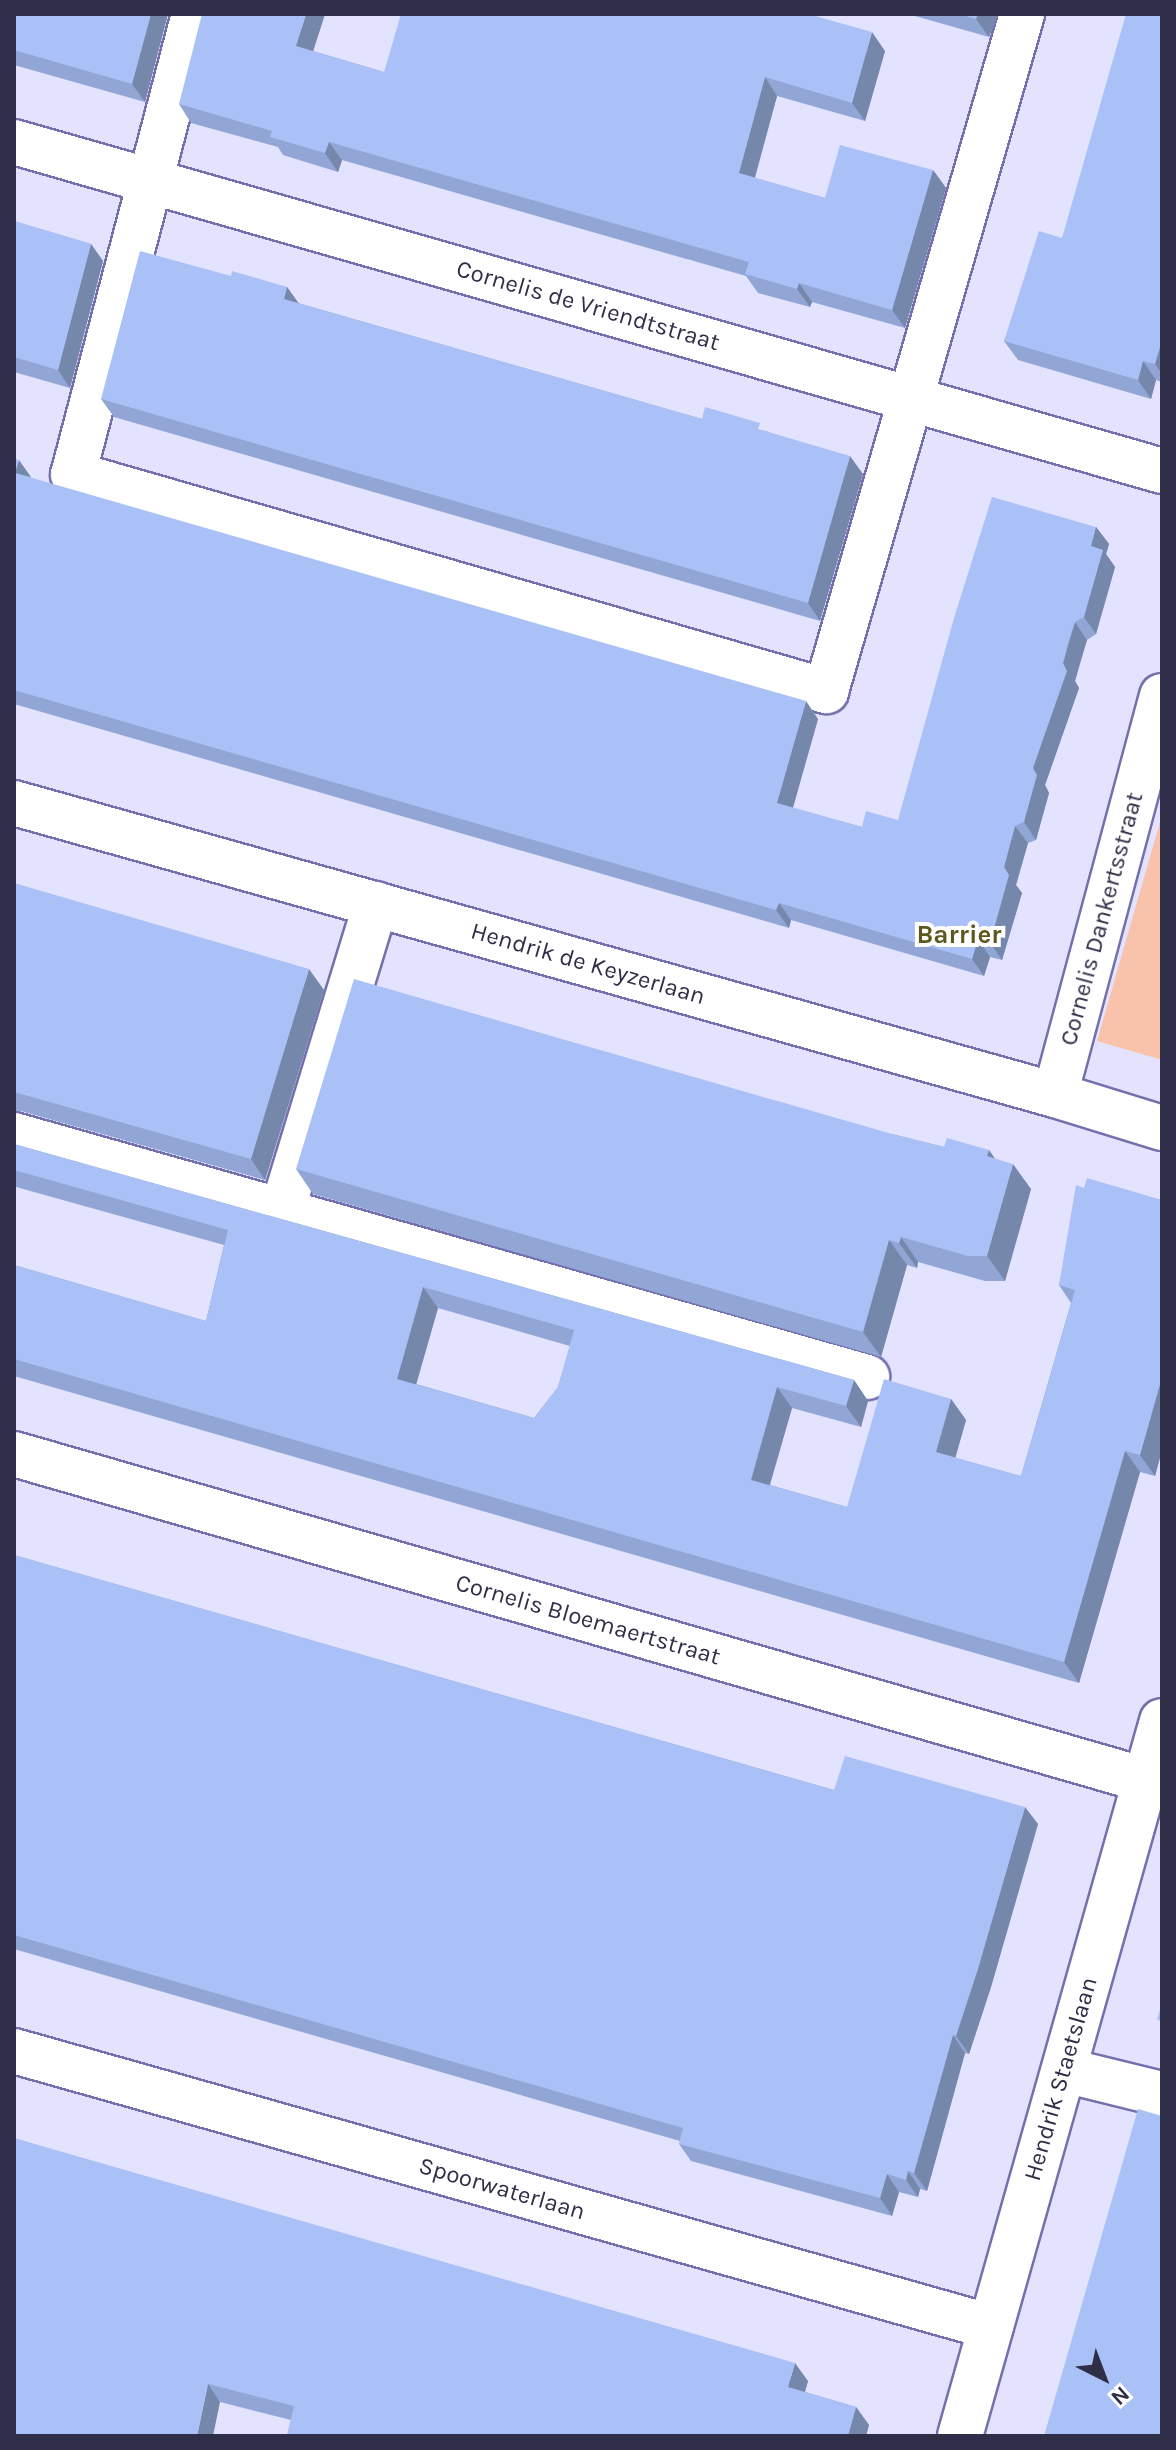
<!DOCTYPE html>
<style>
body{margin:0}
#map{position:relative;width:1176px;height:2450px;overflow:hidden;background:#e3e3ff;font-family:Karla,sans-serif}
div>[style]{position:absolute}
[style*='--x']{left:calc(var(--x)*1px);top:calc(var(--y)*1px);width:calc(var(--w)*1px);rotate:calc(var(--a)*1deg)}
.green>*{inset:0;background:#f9c3ab}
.roads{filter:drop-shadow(2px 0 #7370ad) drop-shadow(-2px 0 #7370ad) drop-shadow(0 2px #7370ad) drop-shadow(0 -2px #7370ad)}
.minor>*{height:44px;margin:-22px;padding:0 22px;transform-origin:22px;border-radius:22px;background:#fff}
.wall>*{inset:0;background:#91a6d4}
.shaded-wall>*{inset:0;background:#7687ac}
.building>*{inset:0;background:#a9c1f6}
span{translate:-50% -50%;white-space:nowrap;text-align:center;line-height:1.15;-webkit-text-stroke:8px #fff;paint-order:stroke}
.street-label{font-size:24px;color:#2f2e48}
.neighbourhood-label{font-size:26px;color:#5d591d;font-weight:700}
.frame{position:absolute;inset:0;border:16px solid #2f2e48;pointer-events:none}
.north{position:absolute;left:1064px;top:2338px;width:80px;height:80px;-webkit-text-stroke:6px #fff;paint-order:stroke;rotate:138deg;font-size:22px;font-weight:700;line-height:32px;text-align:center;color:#2f2e48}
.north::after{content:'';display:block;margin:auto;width:28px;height:36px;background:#2f2e48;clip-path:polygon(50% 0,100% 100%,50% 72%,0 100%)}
</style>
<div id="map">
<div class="green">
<i style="clip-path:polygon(1162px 815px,1162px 1060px,1097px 1041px)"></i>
</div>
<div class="roads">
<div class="minor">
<i style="--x:194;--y:14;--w:476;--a:104.7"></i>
<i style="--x:73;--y:474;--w:784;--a:16.08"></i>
<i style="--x:826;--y:691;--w:705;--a:-73.85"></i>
<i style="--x:14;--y:142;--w:1194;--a:15.99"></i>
<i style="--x:14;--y:803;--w:1081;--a:15.67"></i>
<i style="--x:1055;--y:1095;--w:112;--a:17.1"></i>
<i style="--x:1055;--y:1095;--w:413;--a:-75"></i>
<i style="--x:14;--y:1135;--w:887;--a:15.84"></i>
<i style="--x:282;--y:1211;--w:321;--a:-73"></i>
<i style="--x:14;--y:1454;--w:1195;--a:16.08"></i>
<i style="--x:14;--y:2051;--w:1015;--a:15.77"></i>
<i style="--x:1064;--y:2070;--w:101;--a:13.8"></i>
<i style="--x:960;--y:2436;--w:743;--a:-74.22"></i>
</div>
</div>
<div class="wall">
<i style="clip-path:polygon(14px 14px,168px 14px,145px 102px,14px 65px)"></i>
<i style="clip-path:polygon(325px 14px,313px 51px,384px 72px,885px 51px,865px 121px,777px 96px,755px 178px,825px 198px,933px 170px,946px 188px,905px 328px,812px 302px,810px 307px,758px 293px,746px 276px,342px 160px,338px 172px,283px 155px,278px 147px,191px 123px,179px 104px)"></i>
<i style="clip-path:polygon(908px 14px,998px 14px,989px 37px)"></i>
<i style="clip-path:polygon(1162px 14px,1162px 382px,1156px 380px,1151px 399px,1018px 360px,1004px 341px,1062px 238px)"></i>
<i style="clip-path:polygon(14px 221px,91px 244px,103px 261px,70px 388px,14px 372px)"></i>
<i style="clip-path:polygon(231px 276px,287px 287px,298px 303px,702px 419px,766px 431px,863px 474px,820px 621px,114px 417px,101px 399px)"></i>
<i style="clip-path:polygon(14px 458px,31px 478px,818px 719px,793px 808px,862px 827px,898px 820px,1096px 527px,1109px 544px,1106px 554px,1115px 567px,1096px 634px,1087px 640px,1081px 658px,1075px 681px,1079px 688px,1045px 785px,1049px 793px,1036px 840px,1028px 843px,1016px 885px,1022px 893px,1002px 960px,990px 957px,984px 976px,791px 920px,789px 928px,14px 704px)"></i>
<i style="clip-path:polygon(14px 883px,324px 990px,265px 1180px,21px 1111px,14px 1111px)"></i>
<i style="clip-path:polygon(892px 1134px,944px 1147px,989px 1150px,995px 1159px,1031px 1189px,1005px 1281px,985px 1281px,918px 1262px,917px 1268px,907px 1265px,881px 1357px,313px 1194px,296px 1169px)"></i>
<i style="clip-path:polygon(evenodd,14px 1144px,854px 1380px,868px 1401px,861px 1427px,792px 1408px,770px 1485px,847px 1507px,951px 1399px,966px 1420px,955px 1458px,1021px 1476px,1071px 1303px,1059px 1285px,1084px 1188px,1162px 1200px,1162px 1450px,1155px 1476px,1140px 1472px,1079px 1683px,14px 1376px,14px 1265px,206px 1321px,224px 1245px,16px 1187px,14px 1195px,14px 1144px,438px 1308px,570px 1346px,558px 1387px,534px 1418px,416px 1384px,438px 1308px)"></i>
<i style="clip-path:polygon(14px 1555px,834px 1790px,1038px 1824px,991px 1987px,969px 2054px,965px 2053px,927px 2191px,920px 2189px,918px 2197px,899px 2192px,892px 2216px,691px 2161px,679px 2144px,680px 2141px,14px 1949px)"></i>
<i style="clip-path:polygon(14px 2138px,808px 2381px,805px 2392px,856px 2407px,869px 2425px,866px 2436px,287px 2436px,291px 2420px,220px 2402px)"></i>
</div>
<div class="shaded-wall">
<i style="clip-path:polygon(151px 14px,168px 14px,145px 102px,132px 84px)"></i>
<i style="clip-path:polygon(306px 14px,325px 14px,309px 64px,296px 46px)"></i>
<i style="clip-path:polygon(978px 14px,998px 14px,989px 37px,976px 19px)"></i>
<i style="clip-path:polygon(872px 32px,885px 51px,865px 121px,852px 103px)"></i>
<i style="clip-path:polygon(765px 77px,777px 96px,751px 191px,739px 173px)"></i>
<i style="clip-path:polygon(329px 142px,342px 160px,338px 172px,325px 153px)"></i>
<i style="clip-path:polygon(933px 170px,946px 188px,905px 328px,892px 310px)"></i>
<i style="clip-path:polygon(91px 244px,103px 261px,70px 388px,58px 370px)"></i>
<i style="clip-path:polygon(799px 283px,812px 302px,810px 307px,797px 289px)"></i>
<i style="clip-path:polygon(287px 287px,300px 305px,284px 299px)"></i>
<i style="clip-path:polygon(1162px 340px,1162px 374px,1155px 364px)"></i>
<i style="clip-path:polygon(1143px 361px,1156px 380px,1151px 399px,1138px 380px)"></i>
<i style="clip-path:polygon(850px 456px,863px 474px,820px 621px,808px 603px)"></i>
<i style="clip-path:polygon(19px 460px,31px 477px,15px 473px)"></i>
<i style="clip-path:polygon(1096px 527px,1109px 544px,1106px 554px,1115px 567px,1096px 634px,1084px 617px,1091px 546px)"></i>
<i style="clip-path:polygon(1075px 622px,1087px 640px,1075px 681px,1079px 688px,1045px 785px,1049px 793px,1036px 840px,1024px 822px,1033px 768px)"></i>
<i style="clip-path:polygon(806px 701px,818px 719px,789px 821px,777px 803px)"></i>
<i style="clip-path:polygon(1015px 826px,1028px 843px,1016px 885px,1022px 893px,1002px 960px,990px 943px,1004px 867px)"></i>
<i style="clip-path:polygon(779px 903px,791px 920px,789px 928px,776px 910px)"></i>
<i style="clip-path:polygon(978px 939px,990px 957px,984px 976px,972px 959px)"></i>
<i style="clip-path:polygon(309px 969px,324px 990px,265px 1180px,251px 1159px)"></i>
<i style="clip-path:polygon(989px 1150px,1006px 1175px,987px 1156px)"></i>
<i style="clip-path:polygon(1013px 1164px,1031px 1189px,1005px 1281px,987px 1256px)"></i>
<i style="clip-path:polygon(901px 1237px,918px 1262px,917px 1268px,899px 1243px)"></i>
<i style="clip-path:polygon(889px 1240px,907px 1265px,881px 1357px,863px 1332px)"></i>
<i style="clip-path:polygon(423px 1287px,438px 1308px,412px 1399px,397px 1379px)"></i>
<i style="clip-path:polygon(1162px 1377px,1162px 1450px,1155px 1476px,1140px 1455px)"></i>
<i style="clip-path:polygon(854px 1380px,868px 1401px,861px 1427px,846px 1406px)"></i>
<i style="clip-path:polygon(777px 1387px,792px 1408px,765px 1501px,751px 1480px)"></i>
<i style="clip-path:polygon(951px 1399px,966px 1420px,951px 1473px,936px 1452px)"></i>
<i style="clip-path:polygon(1125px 1451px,1140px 1472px,1079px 1683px,1064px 1662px)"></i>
<i style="clip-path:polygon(1025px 1807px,1038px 1824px,991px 1987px,969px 2054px,956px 2036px)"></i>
<i style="clip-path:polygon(953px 2035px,965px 2053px,927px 2191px,914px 2173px)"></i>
<i style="clip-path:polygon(908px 2171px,920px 2189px,918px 2197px,906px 2180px)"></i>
<i style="clip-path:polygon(887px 2174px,899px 2192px,892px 2216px,880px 2198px)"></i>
<i style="clip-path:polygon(795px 2363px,808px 2381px,801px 2405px,788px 2387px)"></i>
<i style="clip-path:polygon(208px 2384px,220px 2402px,213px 2436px,197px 2436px)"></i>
<i style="clip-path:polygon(856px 2407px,869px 2425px,866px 2436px,848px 2436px)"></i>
</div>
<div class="building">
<i style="clip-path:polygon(14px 14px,151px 14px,132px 84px,14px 50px)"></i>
<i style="clip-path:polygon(202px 14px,306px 14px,296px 46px,384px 72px,401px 14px,808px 14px,872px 32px,852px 103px,765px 77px,739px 173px,825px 198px,840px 145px,933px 170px,892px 310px,799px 283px,797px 289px,745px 274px,749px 262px,329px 142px,325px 153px,270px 137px,272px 131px,179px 104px)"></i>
<i style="clip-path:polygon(959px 14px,978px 14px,976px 19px)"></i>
<i style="clip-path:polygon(1126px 14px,1162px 14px,1162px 340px,1155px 364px,1143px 361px,1138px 380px,1004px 341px,1039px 231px,1062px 238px)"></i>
<i style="clip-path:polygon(14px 221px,91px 244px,58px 370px,14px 357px)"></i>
<i style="clip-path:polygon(140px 251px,231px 276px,232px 271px,287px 287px,284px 299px,702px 419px,705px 407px,760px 423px,758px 429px,850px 456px,808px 603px,101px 399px)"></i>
<i style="clip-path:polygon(14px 458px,19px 460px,15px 473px,806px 701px,777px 803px,862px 827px,866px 811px,898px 820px,954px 618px,992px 497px,1096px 527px,1091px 546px,1103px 550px,1084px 617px,1075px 622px,1069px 640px,1063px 663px,1067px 671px,1033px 768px,1037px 775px,1024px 822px,1015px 826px,1004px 867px,1009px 875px,990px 943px,978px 939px,972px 959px,779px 903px,776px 910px,14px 690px)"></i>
<i style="clip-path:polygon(14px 883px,309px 969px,251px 1159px,14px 1092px)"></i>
<i style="clip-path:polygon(354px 979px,892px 1134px,944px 1147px,947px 1138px,989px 1150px,987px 1156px,1013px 1164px,987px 1256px,968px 1256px,901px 1237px,899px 1243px,889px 1240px,863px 1332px,296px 1169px)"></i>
<i style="clip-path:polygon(evenodd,14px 1144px,854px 1380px,846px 1406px,777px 1387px,751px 1480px,847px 1507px,884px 1379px,951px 1399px,936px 1452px,1021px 1476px,1075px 1290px,1059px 1285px,1076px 1185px,1084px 1188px,1087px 1178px,1162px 1200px,1162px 1377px,1140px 1455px,1125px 1451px,1064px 1662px,14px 1359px,14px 1265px,206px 1321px,228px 1230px,14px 1170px,14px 1144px,423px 1287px,574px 1330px,558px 1387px,534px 1418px,397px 1379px,423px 1287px)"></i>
<i style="clip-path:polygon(14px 1555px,834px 1790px,845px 1756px,1025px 1807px,978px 1969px,956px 2036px,953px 2035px,914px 2173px,908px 2171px,906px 2180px,887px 2174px,880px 2198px,679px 2144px,683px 2128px,14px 1935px)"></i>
<i style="clip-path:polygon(1162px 2003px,1162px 2021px,1157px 2020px)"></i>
<i style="clip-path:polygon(1138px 2109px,1162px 2116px,1162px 2436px,1044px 2436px)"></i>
<i style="clip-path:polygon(14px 2138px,795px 2363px,788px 2387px,856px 2407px,848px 2436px,287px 2436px,294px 2406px,208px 2384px,197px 2436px,14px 2436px)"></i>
</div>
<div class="street-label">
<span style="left:588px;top:306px;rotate:16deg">Cornelis de Vriendtstraat</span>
<span style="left:1102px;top:919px;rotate:-75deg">Cornelis Dankertsstraat</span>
<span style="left:588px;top:964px;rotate:16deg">Hendrik de Keyzerlaan</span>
<span style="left:588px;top:1620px;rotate:16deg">Cornelis Bloemaertstraat</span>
<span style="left:1061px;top:2079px;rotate:-74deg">Hendrik Staetslaan</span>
<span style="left:502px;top:2189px;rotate:16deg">Spoorwaterlaan</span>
</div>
<div class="neighbourhood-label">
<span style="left:959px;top:935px">Barrier</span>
</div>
<div class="frame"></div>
<div class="north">N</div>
</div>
